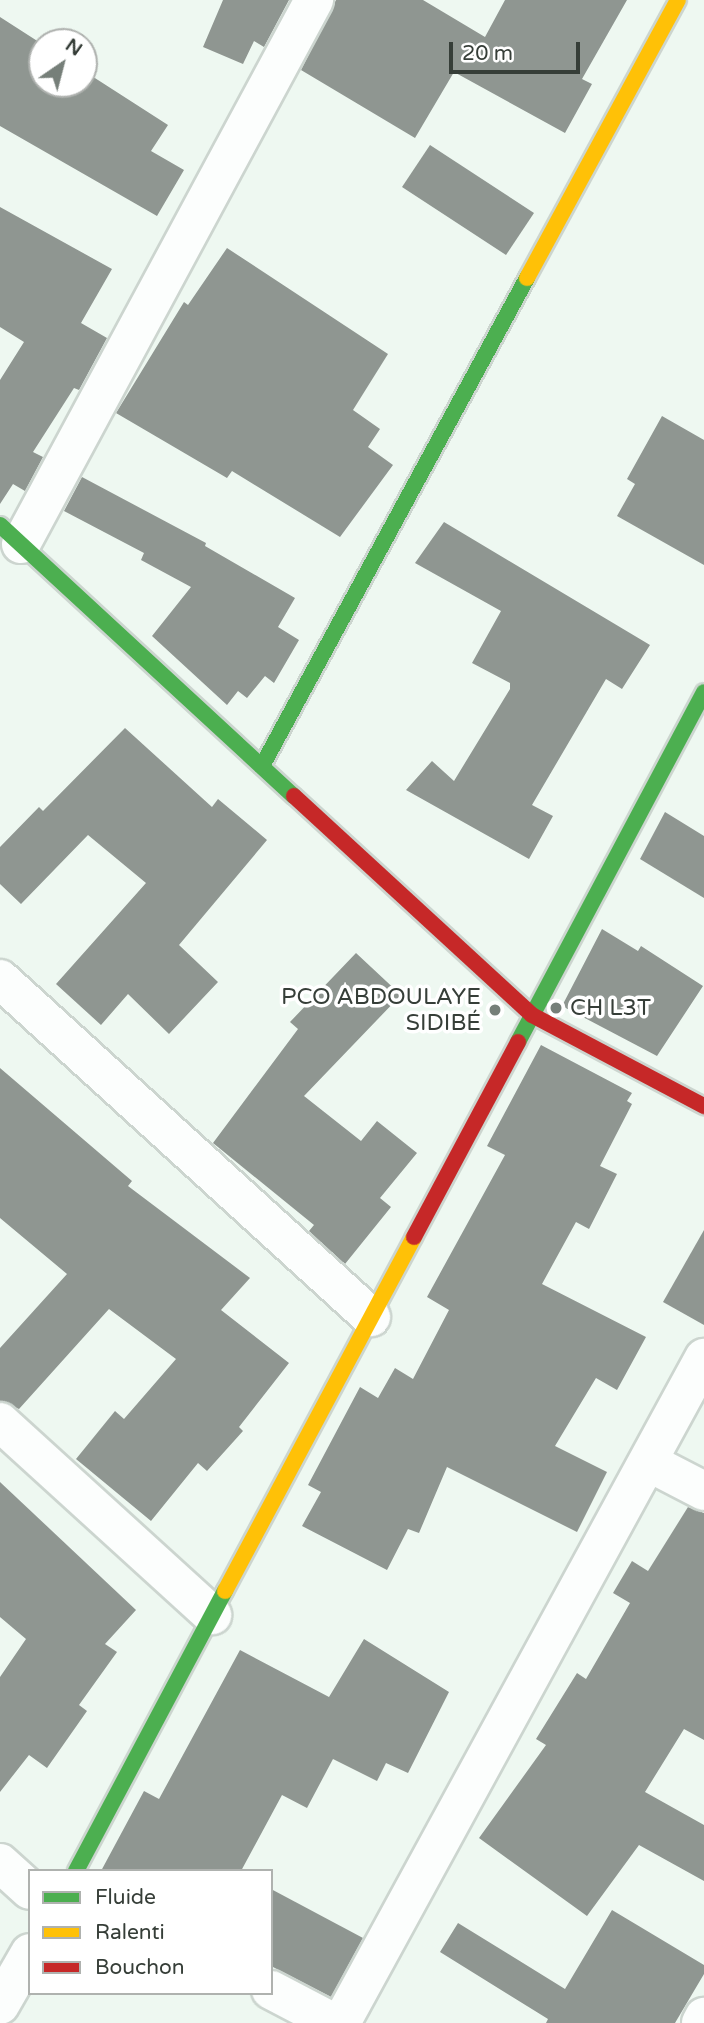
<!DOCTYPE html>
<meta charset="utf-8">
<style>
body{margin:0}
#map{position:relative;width:704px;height:2023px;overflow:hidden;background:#eef8f1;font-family:"Varela Round",sans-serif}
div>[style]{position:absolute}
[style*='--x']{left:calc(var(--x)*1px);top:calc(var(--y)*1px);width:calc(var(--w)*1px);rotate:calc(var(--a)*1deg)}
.building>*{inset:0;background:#8f9691}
.roads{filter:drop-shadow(2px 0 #ccd5cf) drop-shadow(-2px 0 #ccd5cf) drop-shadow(0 2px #ccd5cf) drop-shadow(0 -2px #ccd5cf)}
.street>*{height:38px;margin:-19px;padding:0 19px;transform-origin:19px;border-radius:19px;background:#fcfefd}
.fast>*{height:16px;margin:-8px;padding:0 8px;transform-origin:8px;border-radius:8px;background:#4caf50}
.slow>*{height:16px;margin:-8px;padding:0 8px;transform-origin:8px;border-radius:8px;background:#ffc107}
.jam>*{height:16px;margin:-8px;padding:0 8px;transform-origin:8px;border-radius:8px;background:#c62828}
.dots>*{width:19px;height:19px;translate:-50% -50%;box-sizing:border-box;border:4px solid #fff;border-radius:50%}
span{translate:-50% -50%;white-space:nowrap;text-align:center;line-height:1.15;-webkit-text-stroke:7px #fff;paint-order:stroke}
.poi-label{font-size:23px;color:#363e38}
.right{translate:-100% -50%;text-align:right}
.left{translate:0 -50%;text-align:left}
.legend{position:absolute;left:28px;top:1869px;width:245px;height:126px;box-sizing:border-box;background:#fff;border:2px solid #afb2af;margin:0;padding:9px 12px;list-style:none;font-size:21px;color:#363e38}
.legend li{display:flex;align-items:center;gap:14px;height:35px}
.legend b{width:35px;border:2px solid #afb2af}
.north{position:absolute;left:28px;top:28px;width:70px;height:70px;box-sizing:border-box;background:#fff;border:2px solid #afb2af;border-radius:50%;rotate:35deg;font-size:19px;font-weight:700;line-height:28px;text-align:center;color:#363e38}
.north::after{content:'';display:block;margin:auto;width:24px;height:32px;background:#767f79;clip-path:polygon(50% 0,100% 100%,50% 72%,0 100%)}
.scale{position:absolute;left:449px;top:42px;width:131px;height:32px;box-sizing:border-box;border:4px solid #363e38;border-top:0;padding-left:9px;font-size:21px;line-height:24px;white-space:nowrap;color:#363e38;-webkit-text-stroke:5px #fff;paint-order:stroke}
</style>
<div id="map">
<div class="building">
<i style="clip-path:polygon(223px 0,289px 0,264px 47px,254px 41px,243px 64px,203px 47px)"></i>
<i style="clip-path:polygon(336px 0,423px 0,485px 37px,505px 0,627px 0,582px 79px,592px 84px,565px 133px,454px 72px,415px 138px,301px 70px)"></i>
<i style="clip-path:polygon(0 17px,42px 44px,42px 84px,84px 84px,84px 71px,168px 125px,151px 151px,184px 170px,157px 216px,0 126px)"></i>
<i style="clip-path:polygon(430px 145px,534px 213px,506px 255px,402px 187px)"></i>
<i style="clip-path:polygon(0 207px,112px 269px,81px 323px,107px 338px,79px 390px,74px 388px,33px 452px,43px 457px,25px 491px,13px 484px,0 504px,0 380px,24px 342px,0 327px)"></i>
<i style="clip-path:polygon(227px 248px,388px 354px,353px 410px,380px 429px,368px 447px,393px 465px,340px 537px,232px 471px,227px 478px,116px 413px,184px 302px,188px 305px)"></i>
<i style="clip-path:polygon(662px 416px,704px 440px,704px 565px,617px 516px,635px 484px,627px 479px)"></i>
<i style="clip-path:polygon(82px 477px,206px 543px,205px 546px,295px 598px,278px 627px,299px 640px,274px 683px,265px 676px,247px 698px,238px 691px,227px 705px,152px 636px,191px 587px,141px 560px,144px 553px,64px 511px)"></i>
<i style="clip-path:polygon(444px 522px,650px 645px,622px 689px,606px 679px,532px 805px,553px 816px,529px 859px,406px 790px,432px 761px,454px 781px,510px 689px,510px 683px,472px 663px,501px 611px,415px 563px)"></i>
<i style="clip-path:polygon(125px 728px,212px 807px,218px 799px,267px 840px,179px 945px,218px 982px,169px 1034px,128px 994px,101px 1025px,56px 984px,146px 883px,88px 835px,21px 904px,0 884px,0 847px,39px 807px,43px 811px)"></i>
<i style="clip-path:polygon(665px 812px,704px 836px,704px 898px,640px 859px)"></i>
<i style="clip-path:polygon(602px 929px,638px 951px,641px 946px,703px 986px,657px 1056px,562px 1006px)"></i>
<i style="clip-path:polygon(356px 953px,401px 995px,304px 1096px,361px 1141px,377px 1121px,417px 1153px,380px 1198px,391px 1207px,345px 1264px,309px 1231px,314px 1225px,213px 1143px,298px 1029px,290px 1022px)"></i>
<i style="clip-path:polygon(541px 1045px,632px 1093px,627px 1101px,632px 1104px,600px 1166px,617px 1174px,589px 1229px,576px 1222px,542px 1284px,646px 1337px,617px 1390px,596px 1378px,555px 1446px,607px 1472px,577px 1532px,447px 1467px,419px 1533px,408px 1529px,387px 1570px,302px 1526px,321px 1492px,308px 1485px,360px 1387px,378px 1398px,395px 1368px,413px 1379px,449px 1310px,427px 1297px,505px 1155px,487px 1146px)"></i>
<i style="clip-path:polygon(0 1068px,132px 1181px,128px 1186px,250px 1278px,221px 1310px,289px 1363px,239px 1427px,243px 1431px,207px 1471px,198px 1463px,151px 1521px,76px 1459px,115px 1411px,124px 1419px,176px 1359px,109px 1309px,19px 1409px,0 1401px,0 1348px,67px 1274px,0 1218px)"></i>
<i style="clip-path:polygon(704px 1230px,704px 1325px,663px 1302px)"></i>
<i style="clip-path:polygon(0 1482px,136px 1610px,105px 1644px,117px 1652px,79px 1705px,87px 1711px,47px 1768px,29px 1755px,0 1792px,0 1677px,26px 1639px,0 1617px)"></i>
<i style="clip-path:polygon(688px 1507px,704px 1513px,704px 1740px,684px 1729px,645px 1792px,704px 1825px,704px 1881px,639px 1845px,587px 1916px,479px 1838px,546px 1745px,536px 1739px,577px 1673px,586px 1679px,630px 1603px,613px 1593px,632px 1561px,648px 1571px)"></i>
<i style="clip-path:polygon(364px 1639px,449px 1692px,408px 1773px,386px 1763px,377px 1781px,333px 1759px,307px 1808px,282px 1795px,241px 1871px,101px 1871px,144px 1791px,159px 1799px,240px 1650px,329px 1697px)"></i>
<i style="clip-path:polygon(271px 1889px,363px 1938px,331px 1997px,271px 1966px)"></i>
<i style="clip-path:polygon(612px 1910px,704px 1965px,704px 1974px,675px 2023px,546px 2023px,548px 2019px,440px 1952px,458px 1923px,565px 1989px)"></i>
</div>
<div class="roads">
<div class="street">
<i style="--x:21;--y:544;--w:618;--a:-61.69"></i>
<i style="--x:0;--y:979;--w:502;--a:42.34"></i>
<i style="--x:0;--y:1422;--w:287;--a:42.3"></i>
<i style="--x:648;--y:1462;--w:63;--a:27.4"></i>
<i style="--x:0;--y:1863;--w:40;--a:42"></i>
<i style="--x:271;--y:1990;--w:71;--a:27.6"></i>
<i style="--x:0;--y:2005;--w:60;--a:-60"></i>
<i style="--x:341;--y:2023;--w:758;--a:-61.37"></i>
<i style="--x:701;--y:2023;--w:7;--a:-63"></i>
</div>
<div class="fast">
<i style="--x:0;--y:525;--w:400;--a:42.7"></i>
<i style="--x:262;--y:766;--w:555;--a:-61.5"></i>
<i style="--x:518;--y:1042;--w:396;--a:-62"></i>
<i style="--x:76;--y:1871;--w:317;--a:-62"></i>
</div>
<div class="slow">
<i style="--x:527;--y:278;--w:316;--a:-61.5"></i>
<i style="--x:225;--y:1591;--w:401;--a:-61.9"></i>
</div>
<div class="jam">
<i style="--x:294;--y:796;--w:323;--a:42.6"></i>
<i style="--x:532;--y:1015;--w:195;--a:27.9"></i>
<i style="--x:414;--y:1237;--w:221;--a:-61.9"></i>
</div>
</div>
<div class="dots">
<i style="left:556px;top:1008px;background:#767f79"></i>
<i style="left:495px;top:1010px;background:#767f79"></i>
</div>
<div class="poi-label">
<span class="right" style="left:481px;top:1010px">PCO ABDOULAYE<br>SIDIBÉ</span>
<span class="left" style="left:570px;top:1008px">CH L3T</span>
</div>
<ul class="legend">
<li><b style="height:9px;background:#4caf50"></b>Fluide</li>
<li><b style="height:9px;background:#ffc107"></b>Ralenti</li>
<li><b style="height:9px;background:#c62828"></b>Bouchon</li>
</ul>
<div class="north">N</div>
<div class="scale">20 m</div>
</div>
